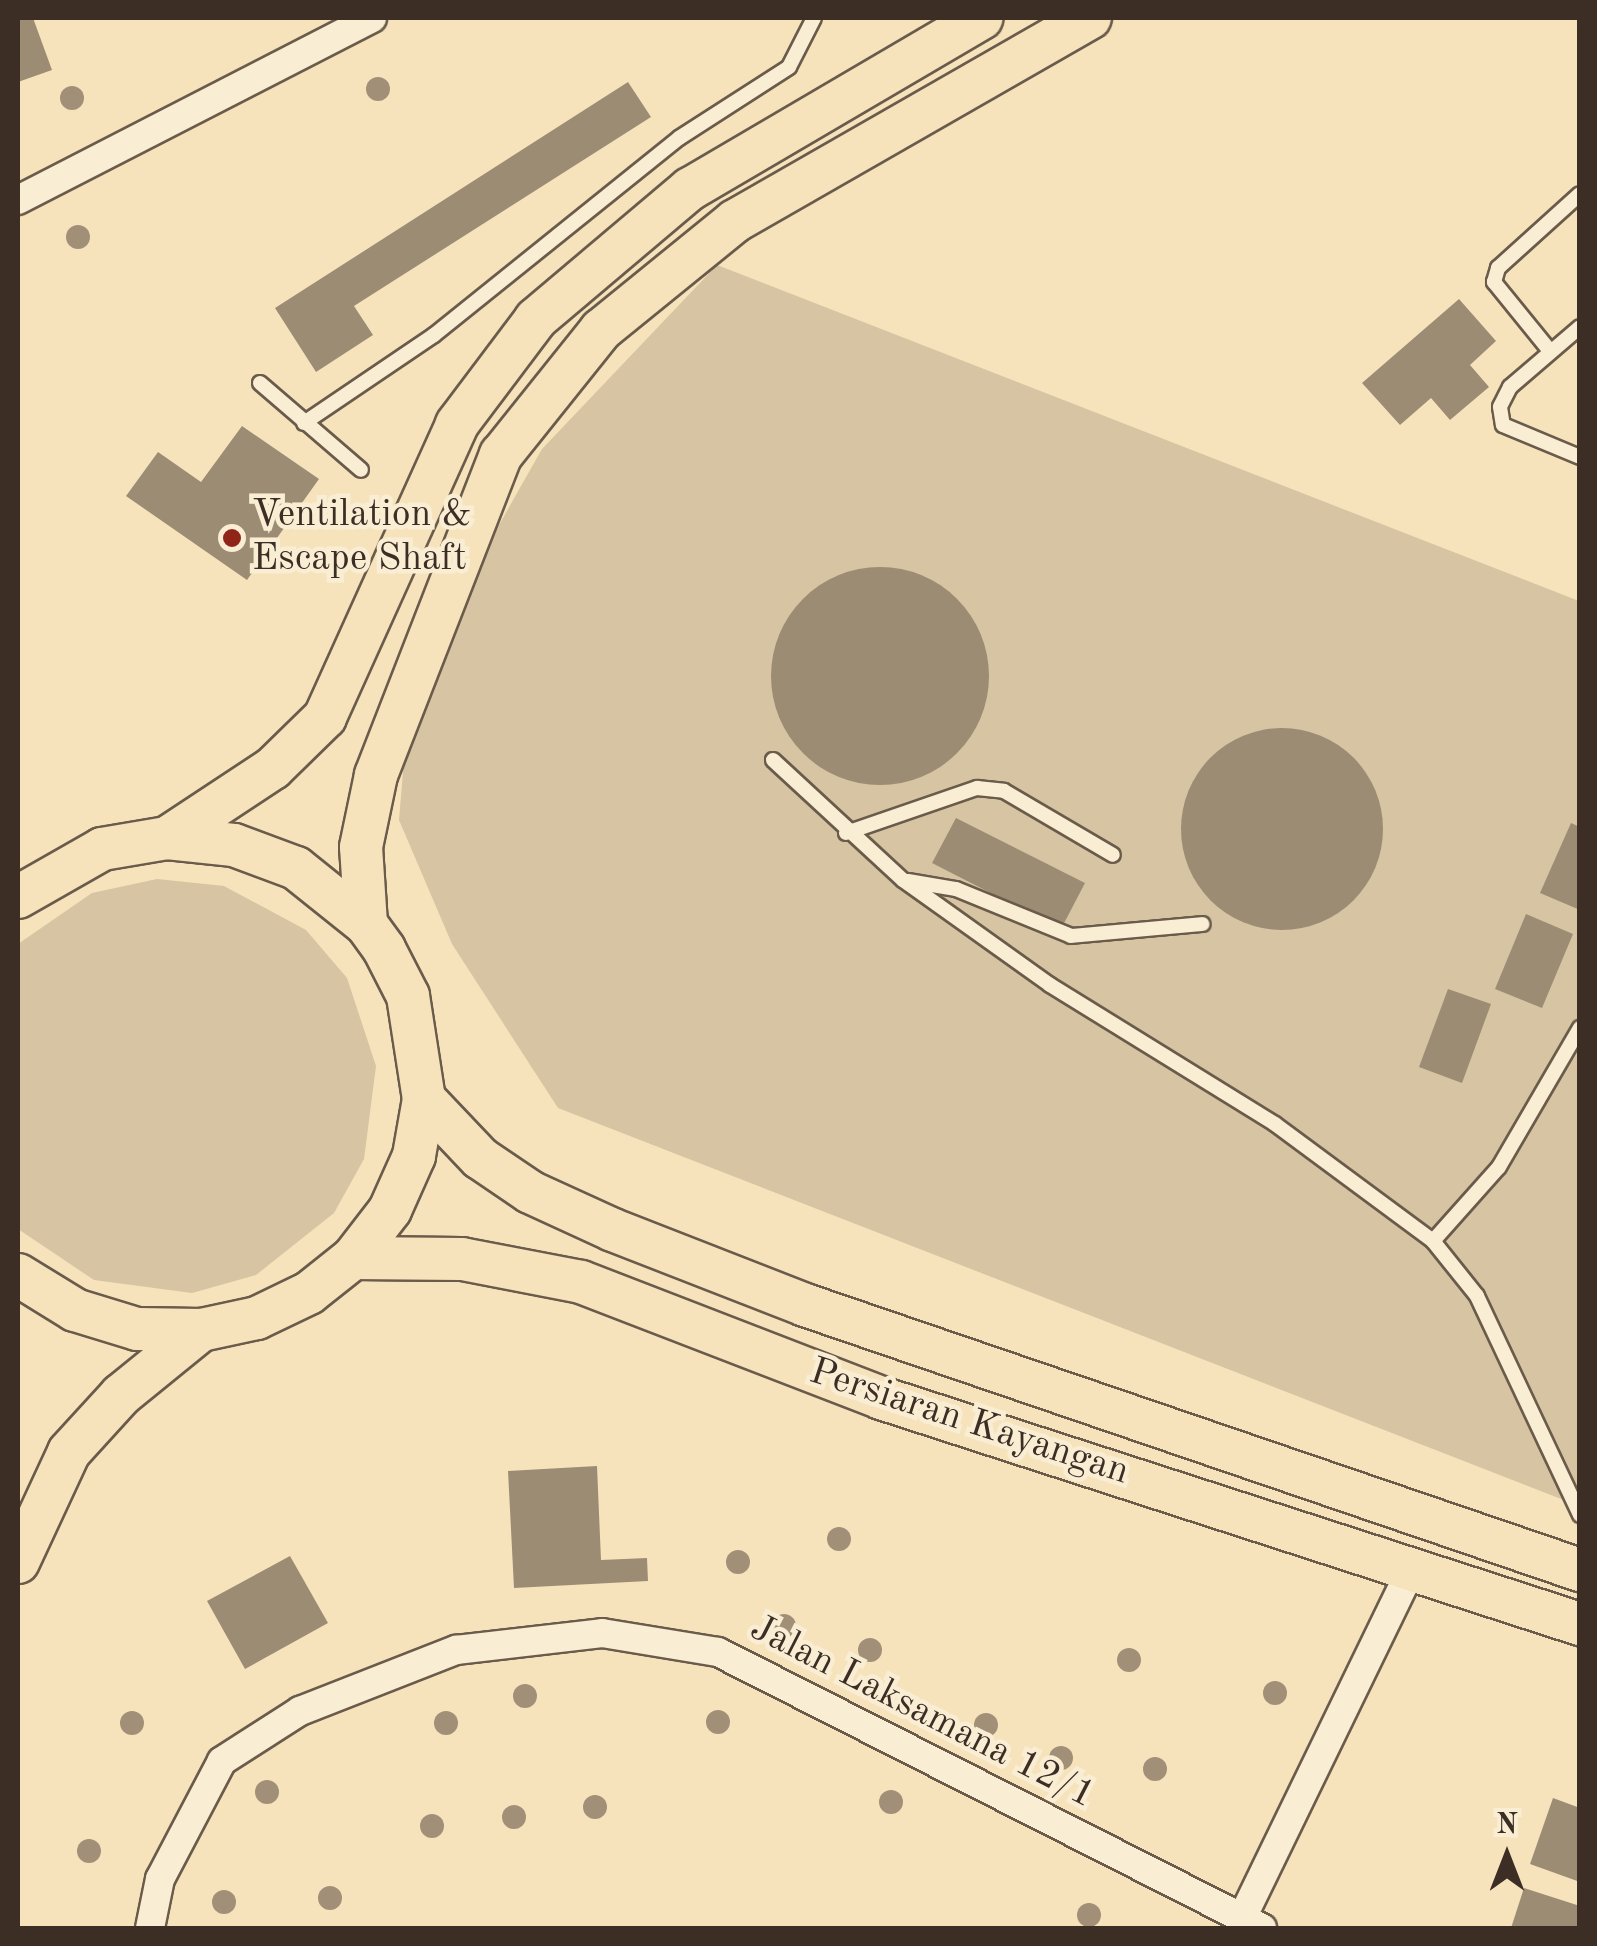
<!DOCTYPE html>
<style>
body{margin:0}
#map{position:relative;width:1597px;height:1946px;overflow:hidden;background:#f6e3bc;font-family:"Old Standard TT",serif}
div>[style]{position:absolute}
[style*='--x']{left:calc(var(--x)*1px);top:calc(var(--y)*1px);width:calc(var(--w)*1px);rotate:calc(var(--a)*1deg)}
.green>*{inset:0;background:#d6c4a2}
.building>*{inset:0;background:#9d8c74}
.round{border-radius:50%}
.roads{filter:drop-shadow(2px 0 #6a5b4b) drop-shadow(-2px 0 #6a5b4b) drop-shadow(0 2px #6a5b4b) drop-shadow(0 -2px #6a5b4b)}
.service>*{height:14px;margin:-7px;padding:0 7px;transform-origin:7px;border-radius:7px;background:#f9edd3}
.minor>*{height:28px;margin:-14px;padding:0 14px;transform-origin:14px;border-radius:14px;background:#f9edd3}
.primary>*{height:42px;margin:-21px;padding:0 21px;transform-origin:21px;border-radius:21px;background:#f6e3bc}
.trees>*{width:24px;height:24px;margin:-12px;border-radius:50%;background:#a19077}
.dots>*{width:28px;height:28px;translate:-50% -50%;box-sizing:border-box;border:5px solid #f9edd3;border-radius:50%}
span{translate:-50% -50%;white-space:nowrap;text-align:center;line-height:1.15;-webkit-text-stroke:9px #f9edd3;paint-order:stroke}
.poi-label{font-size:38px;color:#3c2e25}
.left{translate:0 -50%;text-align:left}
.street-label{font-size:38px;color:#3c2e25}
.frame{position:absolute;inset:0;border:20px solid #3c2e25;pointer-events:none}
.north{position:absolute;left:1457px;top:1806px;width:100px;height:100px;-webkit-text-stroke:8px #f9edd3;paint-order:stroke;rotate:0deg;font-size:28px;font-weight:700;line-height:40px;text-align:center;color:#3c2e25}
.north::after{content:'';display:block;margin:auto;width:35px;height:45px;background:#3c2e25;clip-path:polygon(50% 0,100% 100%,50% 72%,0 100%)}
</style>
<div id="map">
<div class="green">
<i style="clip-path:polygon(717px 265px,1579px 601px,1579px 1506px,558px 1108px,452px 944px,399px 820px,404px 760px,460px 594px,542px 449px)"></i>
<i style="clip-path:polygon(157px 879px,224px 886px,306px 930px,347px 978px,376px 1066px,364px 1159px,334px 1213px,256px 1275px,192px 1293px,94px 1280px,18px 1229px,18px 944px,92px 893px)"></i>
</div>
<div class="building">
<i style="clip-path:polygon(18px 18px,33px 18px,52px 70px,18px 82px)"></i>
<i style="clip-path:polygon(628px 82px,651px 117px,354px 306px,373px 335px,316px 372px,275px 308px)"></i>
<i style="clip-path:polygon(1459px 299px,1496px 341px,1470px 365px,1489px 387px,1450px 420px,1431px 398px,1400px 425px,1362px 383px)"></i>
<i style="clip-path:polygon(242px 426px,319px 479px,247px 580px,126px 496px,158px 452px,201px 482px)"></i>
<i class="round" style="left:771px;top:567px;width:218px;height:218px"></i>
<i class="round" style="left:1181px;top:728px;width:202px;height:202px"></i>
<i style="clip-path:polygon(956px 818px,1085px 883px,1061px 929px,932px 863px)"></i>
<i style="clip-path:polygon(1571px 823px,1580px 827px,1580px 910px,1540px 893px)"></i>
<i style="clip-path:polygon(1526px 914px,1573px 934px,1542px 1008px,1495px 989px)"></i>
<i style="clip-path:polygon(1448px 989px,1491px 1004px,1462px 1083px,1419px 1067px)"></i>
<i style="clip-path:polygon(597px 1466px,601px 1560px,647px 1558px,648px 1581px,514px 1588px,508px 1471px)"></i>
<i style="clip-path:polygon(290px 1556px,328px 1623px,245px 1669px,207px 1601px)"></i>
<i style="clip-path:polygon(1553px 1798px,1580px 1808px,1580px 1882px,1530px 1864px)"></i>
<i style="clip-path:polygon(1524px 1888px,1580px 1906px,1580px 1928px,1511px 1928px)"></i>
</div>
<div class="roads">
<div class="service">
<i style="--x:1580;--y:327;--w:92;--a:139.4"></i>
<i style="--x:1510;--y:387;--w:22;--a:117"></i>
<i style="--x:1500;--y:407;--w:18;--a:81"></i>
<i style="--x:1503;--y:425;--w:83;--a:22.6"></i>
<i style="--x:1550;--y:351;--w:89;--a:-129.1"></i>
<i style="--x:1494;--y:282;--w:15;--a:-74"></i>
<i style="--x:1498;--y:268;--w:110;--a:-42.1"></i>
<i style="--x:260;--y:383;--w:133;--a:40.7"></i>
<i style="--x:304;--y:423;--w:157;--a:-34.1"></i>
<i style="--x:434;--y:335;--w:314;--a:-38.8"></i>
<i style="--x:679;--y:138;--w:131;--a:-32.8"></i>
<i style="--x:789;--y:67;--w:55;--a:-63"></i>
<i style="--x:773;--y:760;--w:177;--a:42.7"></i>
<i style="--x:903;--y:880;--w:181;--a:35.5"></i>
<i style="--x:1050;--y:985;--w:264;--a:31.7"></i>
<i style="--x:1275;--y:1124;--w:197;--a:36.5"></i>
<i style="--x:1433;--y:1241;--w:70;--a:51.3"></i>
<i style="--x:1477;--y:1296;--w:242;--a:64.8"></i>
<i style="--x:846;--y:833;--w:139;--a:-19"></i>
<i style="--x:977;--y:788;--w:27;--a:6"></i>
<i style="--x:1004;--y:791;--w:126;--a:30.4"></i>
<i style="--x:908;--y:881;--w:49;--a:9.5"></i>
<i style="--x:956;--y:889;--w:124;--a:22.2"></i>
<i style="--x:1071;--y:936;--w:132;--a:-5.2"></i>
<i style="--x:1433;--y:1241;--w:99;--a:-48.3"></i>
<i style="--x:1499;--y:1167;--w:161;--a:-59.8"></i>
</div>
<div class="minor">
<i style="--x:18;--y:200;--w:398;--a:-27.2"></i>
<i style="--x:1243;--y:1916;--w:389;--a:-64.1"></i>
<i style="--x:150;--y:1928;--w:50;--a:-78.5"></i>
<i style="--x:160;--y:1879;--w:133;--a:-62.3"></i>
<i style="--x:222;--y:1761;--w:93;--a:-32.7"></i>
<i style="--x:300;--y:1711;--w:168;--a:-21.4"></i>
<i style="--x:456;--y:1650;--w:147;--a:-6.6"></i>
<i style="--x:602;--y:1633;--w:118;--a:9.3"></i>
<i style="--x:718;--y:1652;--w:610;--a:26.9"></i>
</div>
<div class="primary">
<i style="--x:167;--y:838;--w:127;--a:-33.4"></i>
<i style="--x:273;--y:768;--w:73;--a:-44.4"></i>
<i style="--x:325;--y:717;--w:321;--a:-65.7"></i>
<i style="--x:457;--y:424;--w:131;--a:-53"></i>
<i style="--x:536;--y:319;--w:202;--a:-40.2"></i>
<i style="--x:690;--y:189;--w:338;--a:-30.4"></i>
<i style="--x:18;--y:897;--w:97;--a:-29.7"></i>
<i style="--x:102;--y:849;--w:66;--a:-9.6"></i>
<i style="--x:167;--y:838;--w:67;--a:6"></i>
<i style="--x:234;--y:845;--w:66;--a:20.4"></i>
<i style="--x:296;--y:868;--w:90;--a:38.7"></i>
<i style="--x:366;--y:924;--w:31;--a:54"></i>
<i style="--x:384;--y:949;--w:53;--a:62.9"></i>
<i style="--x:408;--y:996;--w:104;--a:81.2"></i>
<i style="--x:424;--y:1099;--w:58;--a:100"></i>
<i style="--x:414;--y:1156;--w:59;--a:114"></i>
<i style="--x:390;--y:1210;--w:61;--a:127.6"></i>
<i style="--x:353;--y:1258;--w:56;--a:141.5"></i>
<i style="--x:309;--y:1293;--w:58;--a:154.3"></i>
<i style="--x:257;--y:1318;--w:57;--a:167.9"></i>
<i style="--x:201;--y:1330;--w:64;--a:-179.1"></i>
<i style="--x:137;--y:1329;--w:65;--a:-163"></i>
<i style="--x:75;--y:1310;--w:67;--a:-148.4"></i>
<i style="--x:366;--y:924;--w:77;--a:-93.7"></i>
<i style="--x:361;--y:847;--w:74;--a:-78.2"></i>
<i style="--x:376;--y:775;--w:344;--a:-68.7"></i>
<i style="--x:501;--y:455;--w:160;--a:-51.3"></i>
<i style="--x:601;--y:330;--w:173;--a:-39.1"></i>
<i style="--x:735;--y:221;--w:409;--a:-29.8"></i>
<i style="--x:424;--y:1099;--w:81;--a:46.5"></i>
<i style="--x:480;--y:1158;--w:60;--a:34.2"></i>
<i style="--x:530;--y:1192;--w:91;--a:24.6"></i>
<i style="--x:613;--y:1230;--w:206;--a:21.3"></i>
<i style="--x:805;--y:1305;--w:819;--a:18.88"></i>
<i style="--x:353;--y:1258;--w:109;--a:0.5"></i>
<i style="--x:462;--y:1259;--w:121;--a:10.9"></i>
<i style="--x:581;--y:1282;--w:322;--a:21.1"></i>
<i style="--x:881;--y:1398;--w:735;--a:17.92"></i>
<i style="--x:18;--y:1562;--w:121;--a:-65.1"></i>
<i style="--x:69;--y:1452;--w:77;--a:-47.6"></i>
<i style="--x:121;--y:1395;--w:103;--a:-39.1"></i>
</div>
</div>
<div class="trees">
<i style="left:378px;top:89px"></i>
<i style="left:72px;top:98px"></i>
<i style="left:78px;top:237px"></i>
<i style="left:839px;top:1539px"></i>
<i style="left:738px;top:1562px"></i>
<i style="left:784px;top:1626px"></i>
<i style="left:870px;top:1650px"></i>
<i style="left:1129px;top:1660px"></i>
<i style="left:1275px;top:1693px"></i>
<i style="left:525px;top:1696px"></i>
<i style="left:718px;top:1722px"></i>
<i style="left:132px;top:1723px"></i>
<i style="left:446px;top:1723px"></i>
<i style="left:986px;top:1725px"></i>
<i style="left:1061px;top:1758px"></i>
<i style="left:1155px;top:1769px"></i>
<i style="left:267px;top:1792px"></i>
<i style="left:891px;top:1802px"></i>
<i style="left:595px;top:1807px"></i>
<i style="left:514px;top:1817px"></i>
<i style="left:432px;top:1826px"></i>
<i style="left:89px;top:1851px"></i>
<i style="left:330px;top:1898px"></i>
<i style="left:224px;top:1902px"></i>
<i style="left:1089px;top:1915px"></i>
</div>
<div class="dots">
<i style="left:232px;top:538px;background:#8f2418"></i>
</div>
<div class="poi-label">
<span class="left" style="left:252px;top:538px">Ventilation &amp;<br>Escape Shaft</span>
</div>
<div class="street-label">
<span style="left:969px;top:1423px;rotate:18deg">Persiaran Kayangan</span>
<span style="left:922px;top:1713px;rotate:27deg">Jalan Laksamana 12/1</span>
</div>
<div class="frame"></div>
<div class="north">N</div>
</div>
